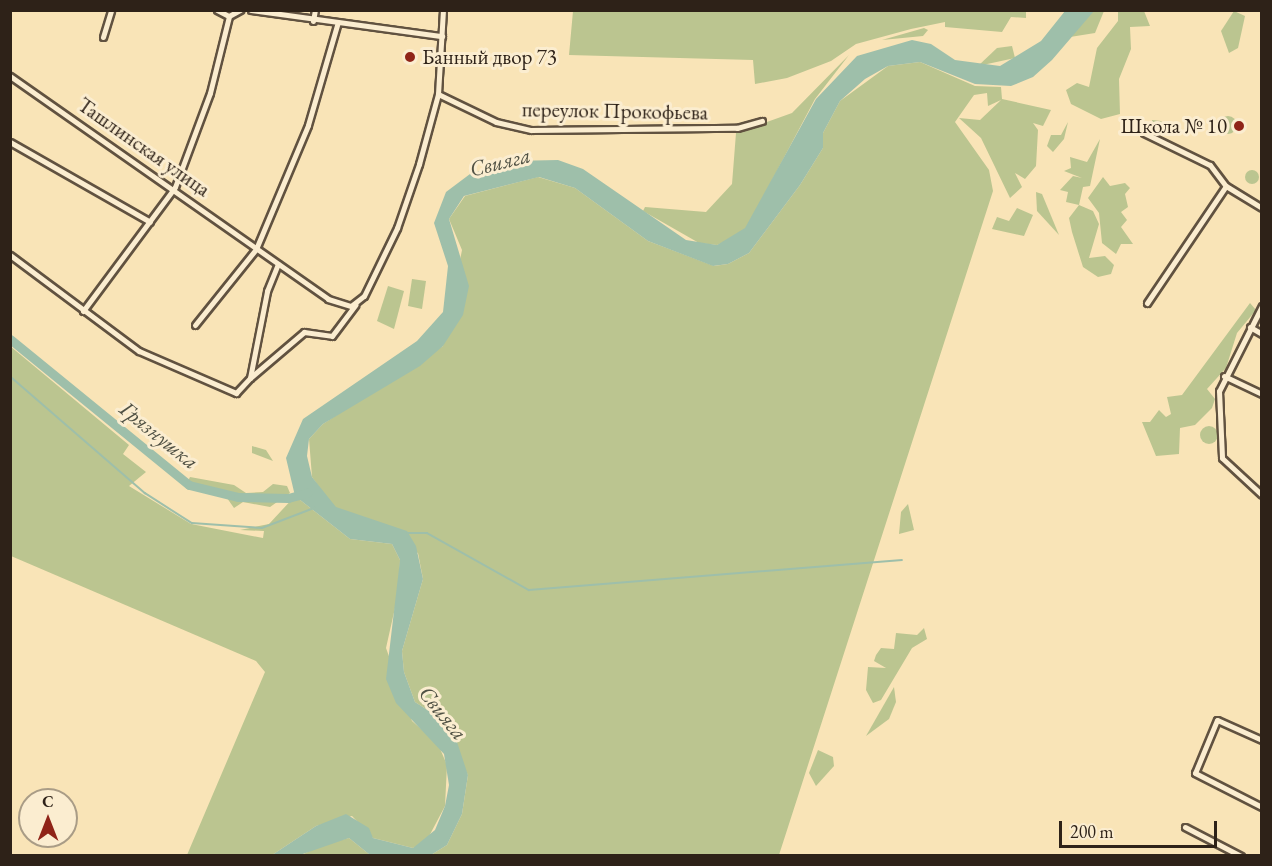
<!DOCTYPE html>
<meta charset="utf-8">
<style>
body{margin:0}
#map{position:relative;width:1272px;height:866px;overflow:hidden;background:#f9e4b7;font-family:"EB Garamond",serif}
div>[style]{position:absolute}
[style*='--x']{left:calc(var(--x)*1px);top:calc(var(--y)*1px);width:calc(var(--w)*1px);rotate:calc(var(--a)*1deg)}
.green>*{inset:0;background:#bbc590}
.round{border-radius:50%}
.water>*{inset:0;background:#9ebfaa}
.stream>*{height:1.5px;margin:-0.75px;padding:0 0.75px;transform-origin:0.75px;border-radius:0.75px;background:#9ebfaa}
.river>*{height:9px;margin:-4.5px;padding:0 4.5px;transform-origin:4.5px;border-radius:4.5px;background:#9ebfaa}
.roads{filter:drop-shadow(2px 0 #615240) drop-shadow(-2px 0 #615240) drop-shadow(0 2px #615240) drop-shadow(0 -2px #615240)}
.minor>*{height:5px;margin:-2.5px;padding:0 2.5px;transform-origin:2.5px;border-radius:2.5px;background:#fbedd0}
.dots>*{width:16px;height:16px;translate:-50% -50%;box-sizing:border-box;border:3px solid #fbedd0;border-radius:50%}
span{translate:-50% -50%;white-space:nowrap;text-align:center;line-height:1.15;-webkit-text-stroke:6px #fbedd0;paint-order:stroke}
.poi-label{font-size:21px;color:#2e2218}
.left{translate:0 -50%;text-align:left}
.right{translate:-100% -50%;text-align:right}
.street-label{font-size:21px;color:#2e2218}
.water-label{font-size:22px;color:#505144;font-style:italic}
.frame{position:absolute;inset:0;border:12px solid #2e2218;pointer-events:none}
.north{position:absolute;left:18px;top:788px;width:60px;height:60px;box-sizing:border-box;background:#fbedd0;border:2px solid #a99c86;border-radius:50%;rotate:0deg;font-size:16px;font-weight:700;line-height:24px;text-align:center;color:#2e2218}
.north::after{content:'';display:block;margin:auto;width:21px;height:27px;background:#8f2418;clip-path:polygon(50% 0,100% 100%,50% 72%,0 100%)}
.scale{position:absolute;left:1059px;top:821px;width:158px;height:27px;box-sizing:border-box;border:3px solid #2e2218;border-top:0;padding-left:8px;font-size:18px;line-height:21px;white-space:nowrap;color:#2e2218;-webkit-text-stroke:4px #fbedd0;paint-order:stroke}
</style>
<div id="map">
<div class="green">
<i style="clip-path:polygon(573px 11px,1026px 10px,1026px 18px,1011px 17px,1002px 32px,945px 27px,945px 22px,911px 29px,856px 44px,831px 61px,787px 78px,755px 84px,753px 60px,569px 55px)"></i>
<i style="clip-path:polygon(1092px 11px,1104px 11px,1095px 33px,1070px 37px)"></i>
<i style="clip-path:polygon(1118px 11px,1144px 11px,1150px 26px,1130px 27px,1131px 49px,1119px 79px,1120px 114px,1101px 119px,1071px 104px,1066px 90px,1077px 83px,1089px 87px,1097px 48px,1118px 21px)"></i>
<i style="clip-path:polygon(1234px 11px,1245px 16px,1238px 48px,1229px 53px,1221px 31px)"></i>
<i style="clip-path:polygon(924px 28px,928px 30px,923px 36px,882px 40px)"></i>
<i style="clip-path:polygon(1012px 46px,1015px 58px,978px 66px,997px 48px)"></i>
<i style="clip-path:polygon(849px 55px,815px 99px,744px 233px,717px 245px,699px 243px,643px 211px,645px 207px,706px 212px,732px 184px,736px 133px,792px 113px)"></i>
<i style="clip-path:polygon(920px 62px,975px 86px,1001px 87px,1002px 99px,1051px 110px,1043px 126px,1033px 123px,1038px 130px,1036px 166px,1025px 179px,1015px 173px,1022px 187px,1010px 198px,981px 138px,959px 118px,980px 120px,1001px 100px,988px 106px,987px 93px,974px 95px,955px 122px,989px 170px,993px 191px,779px 855px,431px 855px,447px 845px,462px 814px,468px 775px,437px 716px,415px 702px,404px 672px,402px 651px,423px 579px,418px 553px,337px 512px,312px 477px,309px 439px,323px 424px,443px 346px,462px 250px,449px 219px,465px 196px,538px 177px,575px 188px,648px 241px,714px 266px,728px 264px,749px 253px,800px 185px,823px 148px,823px 133px,840px 101px,888px 66px)"></i>
<i class="round" style="left:1219px;top:116px;width:18px;height:18px"></i>
<i style="clip-path:polygon(1152px 120px,1161px 121px,1170px 132px,1154px 130px)"></i>
<i style="clip-path:polygon(1068px 122px,1064px 139px,1053px 152px,1047px 146px,1051px 135px,1061px 135px)"></i>
<i style="clip-path:polygon(1100px 139px,1090px 186px,1083px 187px,1079px 205px,1093px 211px,1099px 224px,1089px 258px,1105px 256px,1114px 265px,1111px 274px,1098px 277px,1083px 267px,1072px 232px,1069px 218px,1079px 205px,1066px 202px,1068px 192px,1060px 190px,1073px 176px,1082px 178px,1064px 171px,1071px 168px,1070px 157px,1087px 162px)"></i>
<i class="round" style="left:1245px;top:170px;width:14px;height:14px"></i>
<i style="clip-path:polygon(1103px 177px,1110px 186px,1125px 183px,1130px 188px,1125px 194px,1128px 207px,1121px 212px,1127px 220px,1121px 227px,1133px 244px,1121px 244px,1116px 254px,1102px 243px,1099px 213px,1088px 198px)"></i>
<i style="clip-path:polygon(1036px 192px,1042px 194px,1059px 235px,1037px 211px)"></i>
<i style="clip-path:polygon(1017px 208px,1033px 215px,1024px 236px,992px 229px,997px 217px,1009px 221px)"></i>
<i style="clip-path:polygon(412px 279px,426px 281px,422px 309px,408px 306px)"></i>
<i style="clip-path:polygon(388px 286px,404px 291px,394px 329px,377px 321px)"></i>
<i style="clip-path:polygon(1250px 303px,1256px 310px,1237px 333px,1226px 368px,1207px 389px,1215px 399px,1212px 408px,1195px 425px,1180px 428px,1179px 454px,1156px 456px,1142px 422px,1150px 422px,1159px 410px,1166px 417px,1171px 414px,1167px 397px,1182px 395px)"></i>
<i style="clip-path:polygon(10px 346px,129px 445px,123px 454px,146px 472px,129px 486px,191px 524px,263px 538px,264px 531px,240px 530px,269px 524px,295px 496px,350px 539px,392px 544px,400px 560px,399px 590px,386px 648px,412px 721px,438px 744px,447px 765px,445px 806px,426px 842px,413px 848px,373px 838px,352px 816px,316px 826px,272px 855px,187px 855px,265px 672px,256px 661px,11px 556px)"></i>
<i class="round" style="left:1200px;top:426px;width:18px;height:18px"></i>
<i style="clip-path:polygon(252px 446px,266px 450px,273px 461px,252px 453px)"></i>
<i style="clip-path:polygon(190px 477px,234px 485px,246px 493px,263px 492px,273px 484px,287px 486px,290px 493px,270px 507px,243px 502px,234px 508px,227px 498px,185px 487px)"></i>
<i style="clip-path:polygon(908px 504px,914px 530px,899px 534px,901px 512px)"></i>
<i style="clip-path:polygon(924px 628px,927px 639px,912px 648px,881px 700px,873px 703px,866px 690px,868px 667px,886px 668px,874px 661px,876px 655px,881px 648px,894px 649px,896px 633px,917px 635px)"></i>
<i style="clip-path:polygon(894px 687px,896px 702px,889px 719px,866px 736px)"></i>
<i style="clip-path:polygon(818px 750px,833px 757px,834px 766px,816px 786px,809px 773px)"></i>
<i style="clip-path:polygon(349px 838px,370px 855px,300px 856px,321px 845px)"></i>
</div>
<div class="water">
<i style="clip-path:polygon(1065px 11px,1094px 11px,1052px 60px,1033px 77px,1011px 86px,975px 84px,920px 62px,888px 66px,865px 79px,840px 101px,823px 133px,823px 148px,800px 185px,749px 253px,728px 264px,713px 266px,648px 241px,575px 188px,539px 177px,464px 196px,449px 219px,469px 286px,463px 315px,443px 346px,420px 366px,323px 424px,309px 439px,307px 456px,312px 477px,336px 507px,407px 531px,416px 546px,423px 579px,402px 651px,404px 672px,415px 702px,437px 716px,457px 742px,468px 775px,462px 814px,447px 845px,431px 855px,370px 855px,349px 838px,300px 855px,272px 855px,316px 826px,346px 814px,369px 828px,373px 838px,413px 848px,435px 830px,445px 806px,449px 785px,444px 754px,396px 703px,386px 679px,400px 560px,392px 544px,350px 539px,295px 496px,286px 458px,303px 419px,417px 341px,443px 312px,448px 266px,434px 223px,446px 192px,470px 174px,511px 161px,558px 160px,583px 169px,686px 240px,717px 245px,745px 228px,816px 99px,857px 56px,912px 40px,931px 44px,955px 60px,1000px 66px,1041px 41px)"></i>
</div>
<div class="stream">
<i style="--x:10;--y:376;--w:179;--a:40.9"></i>
<i style="--x:145;--y:493;--w:56;--a:32.6"></i>
<i style="--x:192;--y:523;--w:70;--a:4.1"></i>
<i style="--x:262;--y:528;--w:56;--a:-21"></i>
<i style="--x:407;--y:533;--w:20;--a:0"></i>
<i style="--x:427;--y:533;--w:117;--a:29.2"></i>
<i style="--x:529;--y:590;--w:374;--a:-4.6"></i>
</div>
<div class="river">
<i style="--x:10;--y:339;--w:231;--a:39.2"></i>
<i style="--x:189;--y:485;--w:50;--a:13.8"></i>
<i style="--x:238;--y:497;--w:50;--a:1.1"></i>
<i style="--x:288;--y:498;--w:20;--a:-15"></i>
</div>
<div class="roads">
<div class="minor">
<i style="--x:217;--y:10;--w:13;--a:27"></i>
<i style="--x:229;--y:16;--w:13;--a:-29"></i>
<i style="--x:251;--y:10;--w:193;--a:7.8"></i>
<i style="--x:313;--y:21;--w:11;--a:-80"></i>
<i style="--x:103;--y:37;--w:28;--a:-73"></i>
<i style="--x:10;--y:76;--w:388;--a:35"></i>
<i style="--x:328;--y:299;--w:24;--a:17"></i>
<i style="--x:351;--y:306;--w:16;--a:-38"></i>
<i style="--x:364;--y:296;--w:76;--a:-64.1"></i>
<i style="--x:397;--y:228;--w:68;--a:-71"></i>
<i style="--x:419;--y:164;--w:73;--a:-74.8"></i>
<i style="--x:438;--y:94;--w:84;--a:-86.6"></i>
<i style="--x:438;--y:94;--w:64;--a:25.8"></i>
<i style="--x:496;--y:122;--w:36;--a:13"></i>
<i style="--x:531;--y:130;--w:206;--a:-0.6"></i>
<i style="--x:737;--y:128;--w:26;--a:-16"></i>
<i style="--x:1144;--y:133;--w:73;--a:25.9"></i>
<i style="--x:1210;--y:165;--w:26;--a:53"></i>
<i style="--x:1226;--y:186;--w:42;--a:31.4"></i>
<i style="--x:10;--y:142;--w:161;--a:29.7"></i>
<i style="--x:10;--y:255;--w:161;--a:36.7"></i>
<i style="--x:139;--y:351;--w:106;--a:23.4"></i>
<i style="--x:236;--y:393;--w:21;--a:-47"></i>
<i style="--x:250;--y:378;--w:89;--a:-78.9"></i>
<i style="--x:267;--y:291;--w:29;--a:-68"></i>
<i style="--x:1147;--y:303;--w:141;--a:-56"></i>
<i style="--x:1262;--y:306;--w:95;--a:116.8"></i>
<i style="--x:1219;--y:391;--w:67;--a:87.4"></i>
<i style="--x:1222;--y:458;--w:54;--a:42.8"></i>
<i style="--x:83;--y:311;--w:154;--a:-53.4"></i>
<i style="--x:175;--y:187;--w:100;--a:-69.6"></i>
<i style="--x:210;--y:93;--w:79;--a:-76.1"></i>
<i style="--x:195;--y:325;--w:97;--a:-51.2"></i>
<i style="--x:256;--y:249;--w:134;--a:-67.2"></i>
<i style="--x:308;--y:125;--w:107;--a:-73.8"></i>
<i style="--x:1250;--y:327;--w:14;--a:30"></i>
<i style="--x:1224;--y:376;--w:42;--a:25.3"></i>
<i style="--x:250;--y:378;--w:71;--a:-40.4"></i>
<i style="--x:304;--y:332;--w:28;--a:8"></i>
<i style="--x:332;--y:336;--w:39;--a:-53"></i>
<i style="--x:1262;--y:740;--w:49;--a:-156"></i>
<i style="--x:1217;--y:720;--w:57;--a:112.5"></i>
<i style="--x:1195;--y:773;--w:75;--a:26.9"></i>
<i style="--x:1185;--y:827;--w:63;--a:27.4"></i>
</div>
</div>
<div class="dots">
<i style="left:410px;top:57px;background:#8f2418"></i>
<i style="left:1239px;top:126px;background:#8f2418"></i>
</div>
<div class="poi-label">
<span class="left" style="left:422px;top:57px">Банный двор 73</span>
<span class="right" style="left:1227px;top:126px">Школа № 10</span>
</div>
<div class="street-label">
<span style="left:615px;top:111px;rotate:1deg">переулок Прокофьева</span>
<span style="left:144px;top:147px;rotate:35deg">Ташлинская улица</span>
</div>
<div class="water-label">
<span style="left:500px;top:162px;rotate:-14deg">Свияга</span>
<span style="left:159px;top:435px;rotate:39deg">Грязнушка</span>
<span style="left:443px;top:713px;rotate:51deg">Свияга</span>
</div>
<div class="frame"></div>
<div class="north">С</div>
<div class="scale">200 m</div>
</div>
